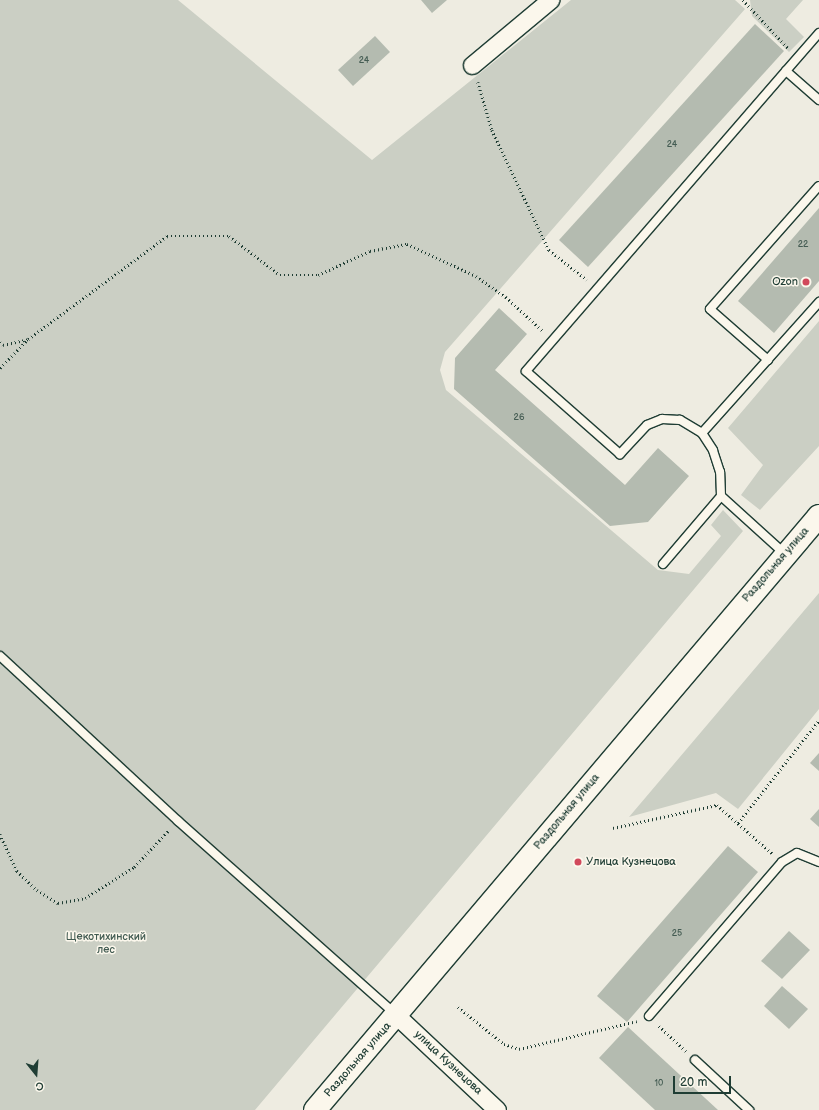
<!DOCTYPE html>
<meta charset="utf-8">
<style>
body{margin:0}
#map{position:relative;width:819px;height:1110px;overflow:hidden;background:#eeece1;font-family:"Balsamiq Sans",sans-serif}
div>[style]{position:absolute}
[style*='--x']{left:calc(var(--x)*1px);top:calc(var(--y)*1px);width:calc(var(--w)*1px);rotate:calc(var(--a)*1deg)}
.green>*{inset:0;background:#cbcfc4}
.building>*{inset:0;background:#b4bbb0}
.path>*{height:2.5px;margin-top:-1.25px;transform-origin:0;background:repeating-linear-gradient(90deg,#1f3d34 0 1px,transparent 0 4px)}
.roads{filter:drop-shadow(1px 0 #1f3d34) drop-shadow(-1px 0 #1f3d34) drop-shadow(0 1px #1f3d34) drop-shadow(0 -1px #1f3d34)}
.service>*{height:8px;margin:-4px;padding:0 4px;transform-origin:4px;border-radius:4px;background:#fbf7ec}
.minor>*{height:17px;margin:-8.5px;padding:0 8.5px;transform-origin:8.5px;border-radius:8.5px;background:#fbf7ec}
.secondary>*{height:22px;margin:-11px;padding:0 11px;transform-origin:11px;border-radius:11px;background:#fbf7ec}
.dots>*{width:11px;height:11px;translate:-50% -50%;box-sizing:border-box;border:2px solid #fbf7ec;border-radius:50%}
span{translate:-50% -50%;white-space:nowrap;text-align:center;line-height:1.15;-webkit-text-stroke:3px #fbf7ec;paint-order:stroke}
.number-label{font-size:9px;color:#445c53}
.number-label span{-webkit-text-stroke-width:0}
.poi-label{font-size:11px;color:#1f3d34}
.right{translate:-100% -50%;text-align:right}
.left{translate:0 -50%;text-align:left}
.street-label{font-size:11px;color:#1f3d34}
.park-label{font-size:11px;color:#415a51}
.north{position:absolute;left:16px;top:1054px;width:40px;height:40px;-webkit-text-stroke:3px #fbf7ec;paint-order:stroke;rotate:163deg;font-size:11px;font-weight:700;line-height:16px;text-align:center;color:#1f3d34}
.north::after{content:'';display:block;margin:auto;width:14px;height:18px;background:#1f3d34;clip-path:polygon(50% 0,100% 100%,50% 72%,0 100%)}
.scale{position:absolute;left:673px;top:1076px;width:58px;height:18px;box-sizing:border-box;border:2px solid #1f3d34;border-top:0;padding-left:5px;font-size:12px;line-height:14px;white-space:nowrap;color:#1f3d34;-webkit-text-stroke:3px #fbf7ec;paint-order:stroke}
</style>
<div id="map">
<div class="green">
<i style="clip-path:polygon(0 0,178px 0,372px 160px,571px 0,735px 0,745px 9px,445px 352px,440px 370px,446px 390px,658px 570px,689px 574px,721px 536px,711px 525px,723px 510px,743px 531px,255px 1110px,0 1110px)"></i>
<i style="clip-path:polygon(750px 0,803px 0,786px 19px,804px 37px,789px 52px,752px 16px)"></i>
<i style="clip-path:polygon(819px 321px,819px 446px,760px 510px,741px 495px,763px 465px,728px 428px)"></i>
<i style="clip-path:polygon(819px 593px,819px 709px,738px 809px,716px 793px,629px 817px)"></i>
</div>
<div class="building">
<i style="clip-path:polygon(421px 0,447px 0,432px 13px)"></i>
<i style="clip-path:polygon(755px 24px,784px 51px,588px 267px,559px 240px)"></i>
<i style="clip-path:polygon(375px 36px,390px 52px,353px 86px,338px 70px)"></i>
<i style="clip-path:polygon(819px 208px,819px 281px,774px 333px,738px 301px)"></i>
<i style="clip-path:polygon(499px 308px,527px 334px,495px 370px,625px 485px,658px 448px,689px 476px,648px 522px,610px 526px,454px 389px,455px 358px)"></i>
<i style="clip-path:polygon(819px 753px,819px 771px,810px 763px)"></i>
<i style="clip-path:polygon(819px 809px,819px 827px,810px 819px)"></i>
<i style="clip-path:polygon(728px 846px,758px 872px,627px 1022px,597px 996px)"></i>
<i style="clip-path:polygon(789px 931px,810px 950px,782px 979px,761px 961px)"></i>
<i style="clip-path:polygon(782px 986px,808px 1009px,789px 1029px,764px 1006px)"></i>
<i style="clip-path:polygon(628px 1027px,718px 1110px,655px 1110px,599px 1058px)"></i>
</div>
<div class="path">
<i style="--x:743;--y:0;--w:67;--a:46.8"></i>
<i style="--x:478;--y:82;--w:50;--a:73.7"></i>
<i style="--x:492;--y:130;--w:133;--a:64.6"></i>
<i style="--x:549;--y:250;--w:48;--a:38.3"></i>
<i style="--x:0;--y:342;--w:4;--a:45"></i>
<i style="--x:3;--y:345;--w:26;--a:-13"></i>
<i style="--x:28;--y:339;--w:173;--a:-36.5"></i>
<i style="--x:167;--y:236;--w:62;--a:0"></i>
<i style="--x:229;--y:236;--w:64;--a:37.4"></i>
<i style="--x:280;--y:275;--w:38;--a:0"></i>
<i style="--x:318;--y:275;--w:57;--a:-24.8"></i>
<i style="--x:370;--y:251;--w:38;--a:-11"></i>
<i style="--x:407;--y:244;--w:76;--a:24.9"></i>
<i style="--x:476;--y:276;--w:37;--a:35"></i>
<i style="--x:506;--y:297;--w:50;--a:42.6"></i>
<i style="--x:0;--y:368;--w:40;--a:-46"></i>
<i style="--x:738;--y:823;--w:131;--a:-51.8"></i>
<i style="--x:613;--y:828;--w:107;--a:-12.5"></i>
<i style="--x:717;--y:805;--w:74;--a:41.2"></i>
<i style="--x:0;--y:834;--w:41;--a:65.3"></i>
<i style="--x:17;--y:871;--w:28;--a:44"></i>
<i style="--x:37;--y:890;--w:25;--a:32"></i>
<i style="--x:58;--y:903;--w:27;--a:-10"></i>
<i style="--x:85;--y:898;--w:58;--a:-32.3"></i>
<i style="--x:134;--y:867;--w:51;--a:-46.6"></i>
<i style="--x:458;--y:1007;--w:59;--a:38.8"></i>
<i style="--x:504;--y:1044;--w:16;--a:18"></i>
<i style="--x:519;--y:1049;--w:121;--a:-13.3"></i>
<i style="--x:659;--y:1026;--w:37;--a:43"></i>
</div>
<div class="roads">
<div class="service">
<i style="--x:819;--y:33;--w:50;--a:131"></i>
<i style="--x:786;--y:71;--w:44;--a:41.3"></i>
<i style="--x:768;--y:360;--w:77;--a:-138.7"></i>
<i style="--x:710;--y:309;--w:164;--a:-48.5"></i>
<i style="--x:702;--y:433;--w:176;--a:-48.2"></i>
<i style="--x:785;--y:554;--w:86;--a:-137.8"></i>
<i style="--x:721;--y:496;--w:24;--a:-92"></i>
<i style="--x:720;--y:472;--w:23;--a:-108"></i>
<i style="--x:713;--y:450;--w:20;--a:-123"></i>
<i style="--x:702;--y:433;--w:26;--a:-149"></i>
<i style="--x:680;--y:420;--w:18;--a:-177"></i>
<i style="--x:662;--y:419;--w:16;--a:158"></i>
<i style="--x:647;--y:425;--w:40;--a:133"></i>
<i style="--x:620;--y:454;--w:125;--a:-138.6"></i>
<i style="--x:526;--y:371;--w:397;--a:-49.1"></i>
<i style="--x:663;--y:564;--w:89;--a:-49.5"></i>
<i style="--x:0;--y:656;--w:243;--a:42.8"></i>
<i style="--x:178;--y:821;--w:290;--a:41.6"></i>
<i style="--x:649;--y:1016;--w:203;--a:-49.2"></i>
<i style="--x:782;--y:862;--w:17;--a:-31"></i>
<i style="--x:797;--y:853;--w:24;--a:22"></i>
<i style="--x:695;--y:1060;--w:74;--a:42.8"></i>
</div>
<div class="minor">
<i style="--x:472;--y:65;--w:102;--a:-39.8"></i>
<i style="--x:397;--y:1016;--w:137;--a:43.2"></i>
</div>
<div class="secondary">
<i style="--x:315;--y:1110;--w:779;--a:-49.69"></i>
</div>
</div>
<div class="dots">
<i style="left:806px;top:282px;background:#d1495b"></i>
<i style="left:578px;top:862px;background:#d1495b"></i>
</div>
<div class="number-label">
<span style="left:364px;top:61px">24</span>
<span style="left:672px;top:145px">24</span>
<span style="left:803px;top:245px">22</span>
<span style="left:519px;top:418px">26</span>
<span style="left:677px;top:934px">25</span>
<span style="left:659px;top:1084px">10</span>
</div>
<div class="poi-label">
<span class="right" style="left:798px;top:282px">Ozon</span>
<span class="left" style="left:586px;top:862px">Улица Кузнецова</span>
</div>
<div class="street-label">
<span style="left:776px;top:565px;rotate:-49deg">Раздольная улица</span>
<span style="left:567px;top:812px;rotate:-50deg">Раздольная улица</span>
<span style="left:358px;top:1060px;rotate:-49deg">Раздольная улица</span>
<span style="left:448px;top:1063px;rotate:43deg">улица Кузнецова</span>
</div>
<div class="park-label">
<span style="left:106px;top:944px">Щекотихинский<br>лес</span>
</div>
<div class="north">С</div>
<div class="scale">20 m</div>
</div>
